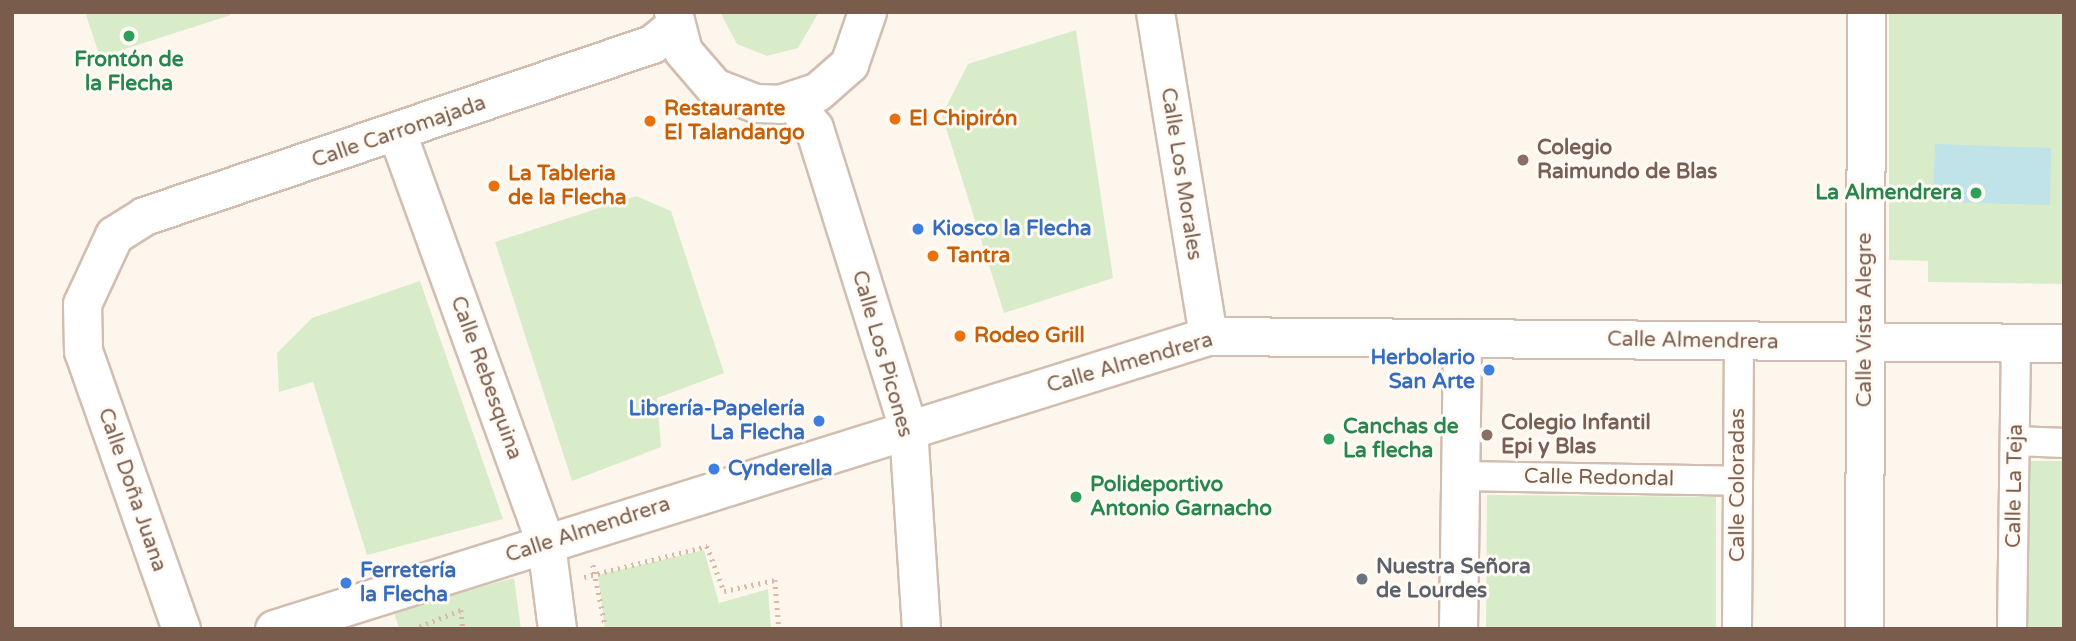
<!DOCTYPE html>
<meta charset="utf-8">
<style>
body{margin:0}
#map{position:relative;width:2076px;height:641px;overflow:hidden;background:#fdf6ec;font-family:"Varela Round",sans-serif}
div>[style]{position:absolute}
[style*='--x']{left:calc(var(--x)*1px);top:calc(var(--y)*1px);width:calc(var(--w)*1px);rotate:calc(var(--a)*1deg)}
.green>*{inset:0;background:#d8ecc9}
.water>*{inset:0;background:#bfe3e8}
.path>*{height:4.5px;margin-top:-2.25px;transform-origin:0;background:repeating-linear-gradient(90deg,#d9b8a5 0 2px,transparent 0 7px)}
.roads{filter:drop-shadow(2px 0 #d1beb0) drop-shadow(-2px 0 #d1beb0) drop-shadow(0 2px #d1beb0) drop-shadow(0 -2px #d1beb0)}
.pedestrian>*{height:28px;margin:-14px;padding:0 14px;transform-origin:14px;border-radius:14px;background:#fff}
.minor>*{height:37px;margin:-18.5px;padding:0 18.5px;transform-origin:18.5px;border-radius:18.5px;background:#fff}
.dots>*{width:19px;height:19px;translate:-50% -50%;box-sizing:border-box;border:4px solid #fffaf3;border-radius:50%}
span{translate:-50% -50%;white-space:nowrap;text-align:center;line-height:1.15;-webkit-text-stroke:6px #fffaf3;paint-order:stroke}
.leisure-label{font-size:21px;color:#27864d;font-weight:700}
.right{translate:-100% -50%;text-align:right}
.left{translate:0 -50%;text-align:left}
.food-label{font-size:21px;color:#c56008;font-weight:700}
.street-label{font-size:21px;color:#7a5c4d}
.education-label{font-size:21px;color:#785e54;font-weight:700}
.shop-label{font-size:21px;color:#366cbe;font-weight:700}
.worship-label{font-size:21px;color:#5b616d;font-weight:700}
.frame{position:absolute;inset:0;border:14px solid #7a5c4d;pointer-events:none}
</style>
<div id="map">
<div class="green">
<i style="clip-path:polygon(85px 12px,231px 12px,231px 15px,100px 57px)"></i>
<i style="clip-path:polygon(720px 12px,819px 12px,798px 48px,767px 56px,737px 44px)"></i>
<i style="clip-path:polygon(1889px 12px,2064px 12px,2064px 284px,1928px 282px,1928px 261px,1889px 260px)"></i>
<i style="clip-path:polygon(1076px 30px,1113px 278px,1004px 313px,942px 115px,968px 64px)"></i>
<i style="clip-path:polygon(636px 196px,671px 211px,724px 373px,657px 398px,661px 447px,572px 481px,495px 242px)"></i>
<i style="clip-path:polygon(420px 281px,503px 519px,367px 555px,313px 382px,279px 392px,277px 353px,312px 318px)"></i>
<i style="clip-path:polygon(2029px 461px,2064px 461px,2064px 629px,2025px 629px)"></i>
<i style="clip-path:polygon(1487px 495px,1716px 497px,1716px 629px,1486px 629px)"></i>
<i style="clip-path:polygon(704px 550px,719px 603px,768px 589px,771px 629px,605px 629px,598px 575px)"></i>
<i style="clip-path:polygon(514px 578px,521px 629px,399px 629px,394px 611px)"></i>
</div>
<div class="water">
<i style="clip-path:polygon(1935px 144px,2051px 148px,2050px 205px,1933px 202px)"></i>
</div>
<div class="path">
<i style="--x:593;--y:565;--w:65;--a:78.5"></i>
<i style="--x:584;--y:577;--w:127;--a:-14.1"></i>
<i style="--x:707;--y:546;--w:48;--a:69.3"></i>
<i style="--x:724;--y:591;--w:52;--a:-12.2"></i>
<i style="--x:775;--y:580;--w:49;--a:85.3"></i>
<i style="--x:413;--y:629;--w:52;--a:-21.6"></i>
<i style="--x:461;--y:610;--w:19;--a:84"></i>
</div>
<div class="roads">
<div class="pedestrian">
<i style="--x:2016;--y:441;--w:48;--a:2.4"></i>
<i style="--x:1460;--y:476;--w:278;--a:1"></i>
<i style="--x:1737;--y:629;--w:288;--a:-89.6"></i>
<i style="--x:2012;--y:629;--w:286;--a:-89.2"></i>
</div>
<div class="minor">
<i style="--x:673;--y:12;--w:40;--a:75.6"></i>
<i style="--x:683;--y:51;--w:48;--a:49.3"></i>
<i style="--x:714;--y:87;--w:44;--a:21.3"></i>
<i style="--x:755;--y:103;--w:24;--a:2"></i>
<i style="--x:779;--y:104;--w:40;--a:-18"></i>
<i style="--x:817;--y:92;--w:43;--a:-41.2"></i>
<i style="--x:849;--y:64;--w:55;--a:-70.9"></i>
<i style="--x:1155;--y:12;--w:328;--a:80.7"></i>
<i style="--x:793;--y:102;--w:33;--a:51"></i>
<i style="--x:814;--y:128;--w:314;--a:72.6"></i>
<i style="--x:908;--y:428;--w:201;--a:86.3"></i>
<i style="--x:397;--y:133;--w:437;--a:70.1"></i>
<i style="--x:546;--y:544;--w:86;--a:82.6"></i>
<i style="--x:181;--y:629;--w:295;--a:-109.4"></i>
<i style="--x:83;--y:351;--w:47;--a:-91.2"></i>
<i style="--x:82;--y:304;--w:76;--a:-65.1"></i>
<i style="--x:114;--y:235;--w:36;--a:-32"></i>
<i style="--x:144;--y:216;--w:536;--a:-18.71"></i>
<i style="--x:652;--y:44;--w:28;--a:-39"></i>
<i style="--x:274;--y:629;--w:979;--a:-17.42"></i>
<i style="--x:1208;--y:336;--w:856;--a:0.47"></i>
<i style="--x:1458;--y:629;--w:291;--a:-89.2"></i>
<i style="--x:1864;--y:629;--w:617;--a:-89.81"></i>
</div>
</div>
<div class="dots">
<i style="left:129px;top:36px;background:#2e9e5b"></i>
<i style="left:895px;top:119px;background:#e8710a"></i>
<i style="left:650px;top:121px;background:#e8710a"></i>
<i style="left:1523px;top:160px;background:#8d6e63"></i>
<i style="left:494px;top:186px;background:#e8710a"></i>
<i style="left:1976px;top:193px;background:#2e9e5b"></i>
<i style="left:918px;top:229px;background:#3f7fe0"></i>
<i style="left:933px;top:256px;background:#e8710a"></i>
<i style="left:960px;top:336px;background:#e8710a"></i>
<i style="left:1489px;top:370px;background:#3f7fe0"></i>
<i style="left:819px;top:421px;background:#3f7fe0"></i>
<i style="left:1487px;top:435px;background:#8d6e63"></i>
<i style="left:1329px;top:439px;background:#2e9e5b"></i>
<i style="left:714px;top:469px;background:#3f7fe0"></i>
<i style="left:1076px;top:497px;background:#2e9e5b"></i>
<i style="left:1362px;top:579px;background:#6b7280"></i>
<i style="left:346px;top:583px;background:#3f7fe0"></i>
</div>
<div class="leisure-label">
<span style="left:129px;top:72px">Frontón de<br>la Flecha</span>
<span class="right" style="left:1962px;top:193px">La Almendrera</span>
<span class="left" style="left:1343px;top:439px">Canchas de<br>La flecha</span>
<span class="left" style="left:1090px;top:497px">Polideportivo<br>Antonio Garnacho</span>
</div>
<div class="food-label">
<span class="left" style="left:664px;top:121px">Restaurante<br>El Talandango</span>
<span class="left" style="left:909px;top:119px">El Chipirón</span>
<span class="left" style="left:508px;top:186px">La Tableria<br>de la Flecha</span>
<span class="left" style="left:947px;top:256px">Tantra</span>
<span class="left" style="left:974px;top:336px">Rodeo Grill</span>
</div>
<div class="street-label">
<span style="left:399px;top:132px;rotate:-19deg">Calle Carromajada</span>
<span style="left:1181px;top:174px;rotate:81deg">Calle Los Morales</span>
<span style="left:1865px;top:320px;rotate:-90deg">Calle Vista Alegre</span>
<span style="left:1693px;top:341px;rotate:1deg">Calle Almendrera</span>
<span style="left:882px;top:354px;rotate:74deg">Calle Los Picones</span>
<span style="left:1130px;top:363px;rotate:-16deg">Calle Almendrera</span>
<span style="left:486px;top:378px;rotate:70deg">Calle Rebesquina</span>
<span style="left:1599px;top:478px;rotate:1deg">Calle Redondal</span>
<span style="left:1738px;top:485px;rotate:-90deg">Calle Coloradas</span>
<span style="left:2015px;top:486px;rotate:-89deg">Calle La Teja</span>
<span style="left:132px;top:490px;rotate:71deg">Calle Doña Juana</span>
<span style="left:588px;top:530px;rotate:-18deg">Calle Almendrera</span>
</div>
<div class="education-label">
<span class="left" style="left:1537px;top:160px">Colegio<br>Raimundo de Blas</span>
<span class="left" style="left:1501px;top:435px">Colegio Infantil<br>Epi y Blas</span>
</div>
<div class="shop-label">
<span class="left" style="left:932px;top:229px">Kiosco la Flecha</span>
<span class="right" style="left:1475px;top:370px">Herbolario<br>San Arte</span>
<span class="right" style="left:805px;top:421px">Librería-Papelería<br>La Flecha</span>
<span class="left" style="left:728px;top:469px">Cynderella</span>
<span class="left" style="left:360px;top:583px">Ferretería<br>la Flecha</span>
</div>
<div class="worship-label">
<span class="left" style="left:1376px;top:579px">Nuestra Señora<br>de Lourdes</span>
</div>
<div class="frame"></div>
</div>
